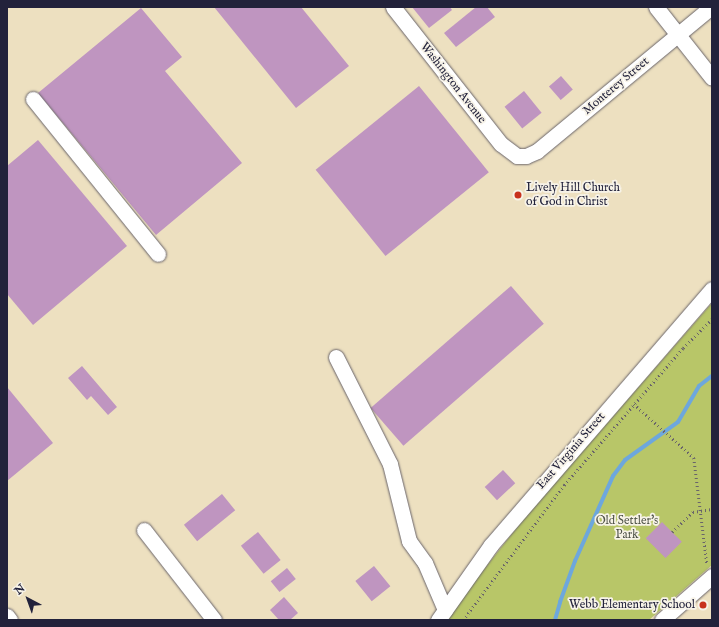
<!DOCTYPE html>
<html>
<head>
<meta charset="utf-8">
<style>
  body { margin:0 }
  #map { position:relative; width:719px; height:627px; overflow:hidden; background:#ede0c0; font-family:"IM FELL English",serif }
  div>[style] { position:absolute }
  .green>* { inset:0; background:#b8c668 }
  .stream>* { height:4px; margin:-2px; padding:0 2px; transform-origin:2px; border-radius:2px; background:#6da7dd }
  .building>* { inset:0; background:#bf95c0; transform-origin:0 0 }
  .path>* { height:2.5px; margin-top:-1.25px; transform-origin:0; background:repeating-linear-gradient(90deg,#69646a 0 1px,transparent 0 4px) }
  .roads { filter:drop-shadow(0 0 1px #69646a) drop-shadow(0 0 1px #69646a) }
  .minor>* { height:15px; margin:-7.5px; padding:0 7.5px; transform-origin:7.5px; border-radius:7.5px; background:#fff }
  .dots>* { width:11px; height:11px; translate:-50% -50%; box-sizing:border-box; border:2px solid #f7f3e8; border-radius:50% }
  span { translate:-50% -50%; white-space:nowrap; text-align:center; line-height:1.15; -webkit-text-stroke:3.5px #f7f3e8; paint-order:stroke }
  .street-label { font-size:12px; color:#22223b }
  .poi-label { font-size:12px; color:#22223b }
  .left { translate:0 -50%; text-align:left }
  .right { translate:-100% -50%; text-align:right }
  .park-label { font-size:12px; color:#4f5348 }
  .frame { position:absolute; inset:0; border:8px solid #22223b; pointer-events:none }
  .north { position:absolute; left:8px; top:579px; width:40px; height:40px; -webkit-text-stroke:3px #f7f3e8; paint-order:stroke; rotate:319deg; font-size:11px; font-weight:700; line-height:16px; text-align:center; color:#22223b }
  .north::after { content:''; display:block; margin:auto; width:14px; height:18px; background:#22223b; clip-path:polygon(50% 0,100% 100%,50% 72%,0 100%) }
</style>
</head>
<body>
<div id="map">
  <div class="green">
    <i style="clip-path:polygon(712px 303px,712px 565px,649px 620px,444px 620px,526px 516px)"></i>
  </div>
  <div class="stream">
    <i style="left:555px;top:620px;width:19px;rotate:-74deg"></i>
    <i style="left:560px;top:602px;width:44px;rotate:-69.9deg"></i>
    <i style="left:575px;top:561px;width:93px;rotate:-65.9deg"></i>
    <i style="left:613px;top:476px;width:20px;rotate:-53deg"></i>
    <i style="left:625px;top:460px;width:65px;rotate:-35.6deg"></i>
    <i style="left:678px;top:422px;width:42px;rotate:-59.7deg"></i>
    <i style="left:699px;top:386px;width:16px;rotate:-38deg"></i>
  </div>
  <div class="building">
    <i style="clip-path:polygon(214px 7px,301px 7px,349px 66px,296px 108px)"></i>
    <i style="clip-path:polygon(412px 7px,450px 7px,452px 10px,429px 28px)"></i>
    <i style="clip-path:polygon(476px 7px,487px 7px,495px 17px,456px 47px,444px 33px)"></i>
    <i style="clip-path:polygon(141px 8px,182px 57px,165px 71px,242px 163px,156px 235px,38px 93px)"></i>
    <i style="left:561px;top:76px;width:18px;height:16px;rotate:49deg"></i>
    <i style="left:419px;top:86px;width:111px;height:133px;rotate:51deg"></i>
    <i style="left:524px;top:91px;width:28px;height:25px;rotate:51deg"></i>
    <i style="clip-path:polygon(38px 140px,127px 246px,33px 325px,7px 294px,7px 166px)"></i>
    <i style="left:511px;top:286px;width:50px;height:186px;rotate:49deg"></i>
    <i style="clip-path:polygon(82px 366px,117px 407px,108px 415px,91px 396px,87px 400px,68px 378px)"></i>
    <i style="clip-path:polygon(7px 387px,53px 443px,7px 481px)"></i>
    <i style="left:503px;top:470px;width:18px;height:25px;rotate:47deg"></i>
    <i style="left:222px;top:494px;width:21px;height:49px;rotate:51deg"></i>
    <i style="left:662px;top:522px;width:28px;height:23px;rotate:45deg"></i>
    <i style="left:258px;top:532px;width:36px;height:22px;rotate:51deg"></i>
    <i style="left:374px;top:566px;width:26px;height:24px;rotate:51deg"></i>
    <i style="left:287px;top:568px;width:14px;height:21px;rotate:51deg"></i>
    <i style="clip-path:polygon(284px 597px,298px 613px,290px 620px,279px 620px,270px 610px)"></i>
  </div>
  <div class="path">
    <i style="left:634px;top:404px;width:81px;rotate:42deg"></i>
    <i style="left:694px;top:458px;width:107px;rotate:83deg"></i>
    <i style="left:672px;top:532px;width:29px;rotate:-44deg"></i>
    <i style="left:693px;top:512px;width:19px;rotate:-9deg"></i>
    <i style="left:463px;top:620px;width:169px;rotate:-53.2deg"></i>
    <i style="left:564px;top:485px;width:181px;rotate:-49deg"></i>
    <i style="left:683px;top:348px;width:41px;rotate:-45deg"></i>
  </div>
  <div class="roads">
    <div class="minor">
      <i style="left:393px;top:7px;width:174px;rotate:51.8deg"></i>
      <i style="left:501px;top:144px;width:20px;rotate:37deg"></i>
      <i style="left:517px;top:156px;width:9px"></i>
      <i style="left:526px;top:156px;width:12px;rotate:-24deg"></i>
      <i style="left:537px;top:151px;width:226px;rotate:-39.6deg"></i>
      <i style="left:656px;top:7px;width:90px;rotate:51.7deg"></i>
      <i style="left:33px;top:99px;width:199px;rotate:51.1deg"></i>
      <i style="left:336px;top:357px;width:120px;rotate:63.2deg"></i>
      <i style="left:390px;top:464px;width:79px;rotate:76.1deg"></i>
      <i style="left:409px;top:541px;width:27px;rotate:54deg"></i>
      <i style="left:425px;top:563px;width:51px;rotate:66.9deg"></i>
      <i style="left:144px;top:530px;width:114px;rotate:52.1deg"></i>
      <i style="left:7px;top:616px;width:5px;rotate:53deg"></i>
      <i style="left:438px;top:620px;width:92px;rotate:-54.8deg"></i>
      <i style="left:491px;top:545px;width:338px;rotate:-49.2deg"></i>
      <i style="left:662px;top:620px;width:67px;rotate:-41.3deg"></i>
    </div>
  </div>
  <div class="dots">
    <i style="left:518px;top:195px;background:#c8321e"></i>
    <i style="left:703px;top:605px;background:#c8321e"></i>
  </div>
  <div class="street-label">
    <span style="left:453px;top:83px;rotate:52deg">Washington Avenue</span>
    <span style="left:616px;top:86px;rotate:-40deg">Monterey Street</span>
    <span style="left:571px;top:451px;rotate:-49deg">East Virginia Street</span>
  </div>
  <div class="poi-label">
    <span class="left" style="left:526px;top:195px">Lively Hill Church<br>of God in Christ</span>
    <span class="right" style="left:695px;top:605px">Webb Elementary School</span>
  </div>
  <div class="park-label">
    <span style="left:627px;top:528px">Old Settler's<br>Park</span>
  </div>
  <div class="frame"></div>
  <div class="north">N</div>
</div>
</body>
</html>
